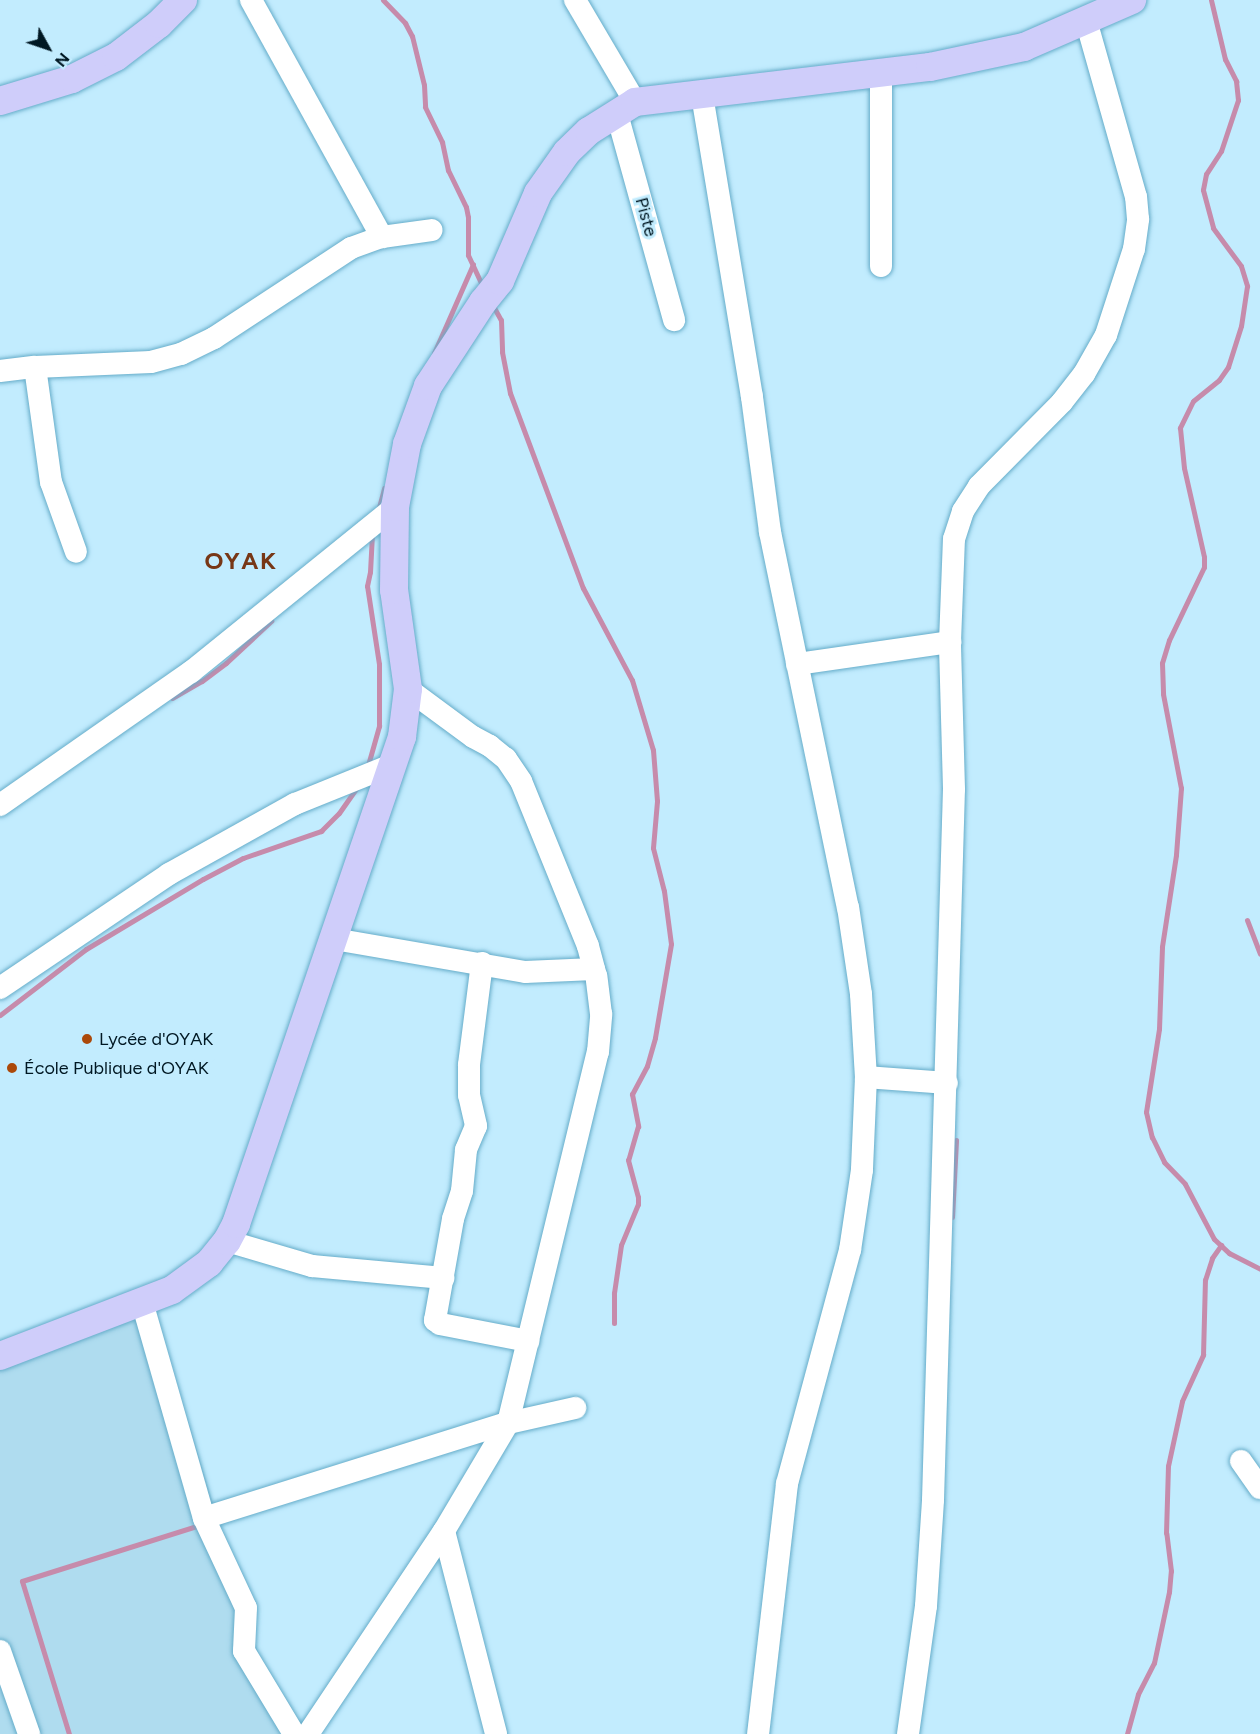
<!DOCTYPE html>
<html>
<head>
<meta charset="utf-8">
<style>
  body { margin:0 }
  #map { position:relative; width:1260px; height:1734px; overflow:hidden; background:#c2ecfe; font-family:Figtree,sans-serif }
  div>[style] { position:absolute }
  .built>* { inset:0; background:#afdcef }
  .stream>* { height:5px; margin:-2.5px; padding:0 2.5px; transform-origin:2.5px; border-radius:2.5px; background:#c68bab }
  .roads { filter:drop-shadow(0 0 2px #65acc9) drop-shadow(0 0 2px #65acc9) }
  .minor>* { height:22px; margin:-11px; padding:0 11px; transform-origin:11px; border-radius:11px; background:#fff }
  .major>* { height:28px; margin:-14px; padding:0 14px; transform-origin:14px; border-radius:14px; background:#cfcdfa }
  .dots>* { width:16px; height:16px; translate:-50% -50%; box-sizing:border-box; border:3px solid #c2ecfe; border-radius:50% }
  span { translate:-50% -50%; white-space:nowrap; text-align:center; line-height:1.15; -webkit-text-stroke:6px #c2ecfe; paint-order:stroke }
  .street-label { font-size:18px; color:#001823 }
  .poi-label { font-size:18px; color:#001823 }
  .left { translate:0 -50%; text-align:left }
  .district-label { font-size:24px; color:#773716; font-weight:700; letter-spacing:1.5px }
  .north { position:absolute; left:18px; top:18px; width:60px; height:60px; -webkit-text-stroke:4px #c2ecfe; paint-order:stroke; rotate:130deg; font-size:16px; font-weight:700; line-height:24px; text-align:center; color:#001823 }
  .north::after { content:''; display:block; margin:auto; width:21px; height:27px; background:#001823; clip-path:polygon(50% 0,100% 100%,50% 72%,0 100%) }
</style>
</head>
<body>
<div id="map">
  <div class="built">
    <i style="clip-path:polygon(153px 1305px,283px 1734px,0 1734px,0 1357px)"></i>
  </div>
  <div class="stream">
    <i style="left:383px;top:0;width:32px;rotate:46deg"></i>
    <i style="left:405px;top:23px;width:15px;rotate:62deg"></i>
    <i style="left:412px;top:36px;width:50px;rotate:76.2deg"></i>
    <i style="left:424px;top:85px;width:22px;rotate:87deg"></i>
    <i style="left:425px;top:107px;width:39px;rotate:64deg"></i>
    <i style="left:442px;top:142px;width:29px;rotate:78deg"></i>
    <i style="left:448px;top:170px;width:41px;rotate:64.1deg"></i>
    <i style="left:466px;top:207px;width:10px;rotate:79deg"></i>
    <i style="left:468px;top:217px;width:38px;rotate:90deg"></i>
    <i style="left:468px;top:255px;width:35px;rotate:65deg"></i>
    <i style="left:1211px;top:0;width:61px;rotate:76.7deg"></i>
    <i style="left:1225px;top:59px;width:25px;rotate:63deg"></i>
    <i style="left:1236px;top:81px;width:19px;rotate:84deg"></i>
    <i style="left:1238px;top:100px;width:54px;rotate:108.4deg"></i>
    <i style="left:1221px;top:151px;width:27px;rotate:123deg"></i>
    <i style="left:1206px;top:174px;width:16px;rotate:101deg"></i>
    <i style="left:1203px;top:190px;width:39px;rotate:75deg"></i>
    <i style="left:1213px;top:228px;width:47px;rotate:53.6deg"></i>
    <i style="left:1241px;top:266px;width:21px;rotate:73deg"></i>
    <i style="left:1247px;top:286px;width:40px;rotate:98.5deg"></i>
    <i style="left:1241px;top:326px;width:43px;rotate:107.6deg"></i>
    <i style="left:1228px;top:367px;width:16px;rotate:125deg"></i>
    <i style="left:1219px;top:380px;width:33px;rotate:141deg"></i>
    <i style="left:1193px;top:401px;width:30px;rotate:116deg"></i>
    <i style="left:1180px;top:428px;width:40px;rotate:84.3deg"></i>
    <i style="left:1184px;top:468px;width:91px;rotate:77.3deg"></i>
    <i style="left:1204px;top:557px;width:10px;rotate:90deg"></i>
    <i style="left:1204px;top:567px;width:81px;rotate:115.6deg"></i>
    <i style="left:1169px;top:640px;width:24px;rotate:107deg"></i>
    <i style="left:1162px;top:663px;width:31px;rotate:88deg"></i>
    <i style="left:1163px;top:694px;width:96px;rotate:79.2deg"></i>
    <i style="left:1181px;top:788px;width:67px;rotate:94.3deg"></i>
    <i style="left:1176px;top:855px;width:93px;rotate:98.7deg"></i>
    <i style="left:1162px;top:947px;width:82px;rotate:92.1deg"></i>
    <i style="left:1159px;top:1029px;width:84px;rotate:98.9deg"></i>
    <i style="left:1146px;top:1112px;width:26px;rotate:77deg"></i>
    <i style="left:1152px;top:1137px;width:28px;rotate:64deg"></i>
    <i style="left:1164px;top:1162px;width:30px;rotate:46deg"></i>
    <i style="left:1185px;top:1184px;width:62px;rotate:62.2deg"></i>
    <i style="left:1214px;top:1239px;width:21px;rotate:43deg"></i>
    <i style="left:1229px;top:1253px;width:35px;rotate:27deg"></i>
    <i style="left:492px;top:304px;width:18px;rotate:61deg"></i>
    <i style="left:501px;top:320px;width:32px;rotate:88deg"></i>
    <i style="left:502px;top:352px;width:42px;rotate:79deg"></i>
    <i style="left:510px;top:393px;width:208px;rotate:69.5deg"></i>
    <i style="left:583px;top:588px;width:104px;rotate:62deg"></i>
    <i style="left:632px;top:680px;width:73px;rotate:73.3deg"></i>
    <i style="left:653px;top:750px;width:51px;rotate:85.5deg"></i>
    <i style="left:657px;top:801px;width:47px;rotate:94.9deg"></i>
    <i style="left:653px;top:848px;width:44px;rotate:75.7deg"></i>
    <i style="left:664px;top:891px;width:53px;rotate:82.5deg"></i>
    <i style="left:671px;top:944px;width:95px;rotate:99.7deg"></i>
    <i style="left:655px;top:1038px;width:29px;rotate:106deg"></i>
    <i style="left:647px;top:1066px;width:32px;rotate:118deg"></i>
    <i style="left:632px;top:1094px;width:33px;rotate:79deg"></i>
    <i style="left:638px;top:1126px;width:35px;rotate:106deg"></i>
    <i style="left:628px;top:1160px;width:38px;rotate:75deg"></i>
    <i style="left:638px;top:1197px;width:7px;rotate:90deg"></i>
    <i style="left:638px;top:1204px;width:44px;rotate:112.5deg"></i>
    <i style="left:621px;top:1245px;width:49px;rotate:98.3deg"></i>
    <i style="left:614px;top:1293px;width:30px;rotate:90deg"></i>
    <i style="left:434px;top:353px;width:97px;rotate:-66.3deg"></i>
    <i style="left:378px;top:511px;width:24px;rotate:-75deg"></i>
    <i style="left:172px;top:698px;width:34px;rotate:-30deg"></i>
    <i style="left:202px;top:681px;width:30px;rotate:-37deg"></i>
    <i style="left:226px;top:663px;width:62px;rotate:-43deg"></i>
    <i style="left:368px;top:765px;width:41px;rotate:-74.2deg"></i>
    <i style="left:379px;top:726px;width:62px;rotate:-90deg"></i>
    <i style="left:379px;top:664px;width:79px;rotate:-98.7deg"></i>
    <i style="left:367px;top:586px;width:14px;rotate:-78deg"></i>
    <i style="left:370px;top:572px;width:37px;rotate:-87deg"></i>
    <i style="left:1247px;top:920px;width:36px;rotate:69deg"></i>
    <i style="left:0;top:1015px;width:108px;rotate:-37.5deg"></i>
    <i style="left:86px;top:949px;width:136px;rotate:-30.9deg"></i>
    <i style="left:203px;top:879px;width:45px;rotate:-27.7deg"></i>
    <i style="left:243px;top:858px;width:83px;rotate:-19.1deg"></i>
    <i style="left:321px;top:831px;width:25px;rotate:-45deg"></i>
    <i style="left:339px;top:813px;width:32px;rotate:-55deg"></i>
    <i style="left:952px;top:1217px;width:77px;rotate:-87deg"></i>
    <i style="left:69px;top:1734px;width:160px;rotate:-107.1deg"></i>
    <i style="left:22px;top:1581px;width:187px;rotate:-17.5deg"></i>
    <i style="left:1127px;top:1734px;width:41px;rotate:-74.6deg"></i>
    <i style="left:1138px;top:1694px;width:35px;rotate:-63deg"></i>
    <i style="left:1154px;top:1663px;width:73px;rotate:-78.1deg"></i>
    <i style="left:1169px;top:1592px;width:21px;rotate:-85deg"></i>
    <i style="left:1171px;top:1571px;width:38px;rotate:-97deg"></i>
    <i style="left:1166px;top:1533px;width:67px;rotate:-88.3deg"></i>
    <i style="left:1168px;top:1466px;width:66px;rotate:-77.8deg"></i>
    <i style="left:1182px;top:1401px;width:51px;rotate:-65.5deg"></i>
    <i style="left:1203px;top:1355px;width:75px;rotate:-88.5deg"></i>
    <i style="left:1205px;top:1280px;width:23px;rotate:-72deg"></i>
    <i style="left:1212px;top:1258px;width:16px;rotate:-55deg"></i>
  </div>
  <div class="roads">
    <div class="minor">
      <i style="left:251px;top:0;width:271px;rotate:61.1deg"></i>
      <i style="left:575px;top:0;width:118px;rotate:59.5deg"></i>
      <i style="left:881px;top:72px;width:194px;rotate:90deg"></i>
      <i style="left:702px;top:95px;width:306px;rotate:80.6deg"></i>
      <i style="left:752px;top:397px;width:136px;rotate:82.4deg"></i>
      <i style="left:770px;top:532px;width:383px;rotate:78.3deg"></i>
      <i style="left:848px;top:907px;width:88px;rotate:81.5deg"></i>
      <i style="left:861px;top:994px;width:83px;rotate:86.6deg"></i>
      <i style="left:866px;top:1077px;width:93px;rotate:92.5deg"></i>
      <i style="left:862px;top:1170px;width:81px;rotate:98.5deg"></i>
      <i style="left:850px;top:1250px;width:242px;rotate:105.1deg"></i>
      <i style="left:787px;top:1484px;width:252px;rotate:96.6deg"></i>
      <i style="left:617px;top:114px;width:214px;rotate:74.5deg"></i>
      <i style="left:35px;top:367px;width:116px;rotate:82.1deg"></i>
      <i style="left:51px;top:482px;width:74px;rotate:70.3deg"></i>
      <i style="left:0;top:371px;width:35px;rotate:-7deg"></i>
      <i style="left:35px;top:367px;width:116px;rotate:-2.5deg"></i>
      <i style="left:151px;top:362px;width:31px;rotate:-15deg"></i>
      <i style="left:181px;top:354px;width:37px;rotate:-26deg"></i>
      <i style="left:214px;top:338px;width:164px;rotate:-33.3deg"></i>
      <i style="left:351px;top:248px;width:33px;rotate:-20deg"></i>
      <i style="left:382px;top:237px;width:50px;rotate:-8deg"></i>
      <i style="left:797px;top:664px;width:155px;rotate:-8.2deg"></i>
      <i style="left:0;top:805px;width:233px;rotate:-34.9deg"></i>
      <i style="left:191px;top:672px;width:262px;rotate:-39deg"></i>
      <i style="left:334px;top:939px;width:194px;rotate:9.8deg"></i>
      <i style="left:525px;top:972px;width:69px;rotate:-2.5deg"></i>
      <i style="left:482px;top:963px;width:103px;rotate:97.3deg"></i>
      <i style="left:469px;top:1065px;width:30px;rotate:90deg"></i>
      <i style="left:469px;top:1095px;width:32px;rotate:77deg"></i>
      <i style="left:476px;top:1126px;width:26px;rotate:113deg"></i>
      <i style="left:466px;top:1150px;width:41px;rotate:95.6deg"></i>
      <i style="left:462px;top:1191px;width:29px;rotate:108deg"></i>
      <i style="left:453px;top:1219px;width:103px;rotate:100.1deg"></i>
      <i style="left:435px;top:1320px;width:6px;rotate:39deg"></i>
      <i style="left:440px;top:1324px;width:90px;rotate:10.9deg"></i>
      <i style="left:0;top:988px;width:204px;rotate:-34deg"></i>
      <i style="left:169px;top:874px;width:144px;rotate:-29.1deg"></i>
      <i style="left:295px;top:804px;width:107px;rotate:-22deg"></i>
      <i style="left:866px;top:1077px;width:81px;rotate:4.2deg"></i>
      <i style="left:227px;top:1241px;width:89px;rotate:16.4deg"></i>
      <i style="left:312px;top:1266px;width:132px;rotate:5.2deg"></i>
      <i style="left:142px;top:1302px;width:225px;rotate:74deg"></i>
      <i style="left:204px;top:1518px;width:99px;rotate:65deg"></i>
      <i style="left:246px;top:1608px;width:43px;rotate:92.7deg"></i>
      <i style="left:244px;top:1651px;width:97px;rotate:58.9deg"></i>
      <i style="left:1241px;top:1461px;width:33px;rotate:55deg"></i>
      <i style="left:204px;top:1518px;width:318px;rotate:-17.4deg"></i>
      <i style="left:508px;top:1423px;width:69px;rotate:-12.6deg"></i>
      <i style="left:444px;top:1531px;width:210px;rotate:75.6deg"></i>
      <i style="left:0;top:1651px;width:88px;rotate:70.7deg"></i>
      <i style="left:308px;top:1734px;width:244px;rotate:-56.2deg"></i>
      <i style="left:444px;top:1531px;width:126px;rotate:-59.3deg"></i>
      <i style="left:508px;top:1423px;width:382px;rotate:-76.4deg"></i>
      <i style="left:598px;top:1052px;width:38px;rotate:-85deg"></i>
      <i style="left:601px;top:1014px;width:38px;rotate:-97deg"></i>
      <i style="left:596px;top:976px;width:31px;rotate:-105deg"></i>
      <i style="left:588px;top:946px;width:178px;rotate:-112.1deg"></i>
      <i style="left:521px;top:781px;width:27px;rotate:-124deg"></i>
      <i style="left:506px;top:759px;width:21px;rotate:-141deg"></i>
      <i style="left:490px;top:746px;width:19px;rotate:-152deg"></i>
      <i style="left:473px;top:737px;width:81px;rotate:-143.6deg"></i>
      <i style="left:908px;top:1734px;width:129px;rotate:-82deg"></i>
      <i style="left:926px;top:1606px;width:106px;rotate:-86.2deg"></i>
      <i style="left:933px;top:1500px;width:711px;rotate:-88.31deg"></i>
      <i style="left:954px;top:789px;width:147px;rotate:-91.6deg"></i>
      <i style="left:950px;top:642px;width:103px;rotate:-87.8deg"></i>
      <i style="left:954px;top:539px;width:29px;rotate:-72deg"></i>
      <i style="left:963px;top:511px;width:30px;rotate:-57deg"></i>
      <i style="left:979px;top:486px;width:118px;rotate:-45.3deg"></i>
      <i style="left:1062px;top:402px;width:36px;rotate:-52deg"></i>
      <i style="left:1084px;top:374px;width:45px;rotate:-60.6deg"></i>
      <i style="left:1106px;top:335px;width:90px;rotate:-72deg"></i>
      <i style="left:1134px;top:249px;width:30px;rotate:-82deg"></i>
      <i style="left:1138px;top:219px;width:22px;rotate:-95deg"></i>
      <i style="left:1136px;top:197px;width:184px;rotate:-105.8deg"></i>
    </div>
    <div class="major">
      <i style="left:0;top:101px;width:75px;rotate:-17deg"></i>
      <i style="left:72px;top:79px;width:49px;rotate:-26.6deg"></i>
      <i style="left:116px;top:57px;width:54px;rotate:-37.5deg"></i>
      <i style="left:159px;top:24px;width:34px;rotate:-45deg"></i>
      <i style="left:0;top:1356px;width:184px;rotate:-21deg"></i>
      <i style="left:172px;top:1290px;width:46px;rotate:-36.1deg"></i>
      <i style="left:209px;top:1263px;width:28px;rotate:-51deg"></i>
      <i style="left:227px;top:1241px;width:19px;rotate:-62deg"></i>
      <i style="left:236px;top:1224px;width:515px;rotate:-71.18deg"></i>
      <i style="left:402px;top:737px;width:48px;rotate:-82.9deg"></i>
      <i style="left:408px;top:689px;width:100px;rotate:-98deg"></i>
      <i style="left:394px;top:590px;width:83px;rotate:-89.3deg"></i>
      <i style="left:395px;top:507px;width:64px;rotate:-79.2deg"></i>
      <i style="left:407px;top:444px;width:62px;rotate:-70.1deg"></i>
      <i style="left:428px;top:386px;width:100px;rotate:-56.8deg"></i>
      <i style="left:483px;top:302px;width:27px;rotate:-51deg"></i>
      <i style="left:500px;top:281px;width:96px;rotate:-66.6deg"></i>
      <i style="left:538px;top:193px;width:50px;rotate:-54.7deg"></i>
      <i style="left:567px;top:152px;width:30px;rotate:-44deg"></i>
      <i style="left:589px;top:131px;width:54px;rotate:-32.2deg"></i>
      <i style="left:635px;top:102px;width:297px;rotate:-6.8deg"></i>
      <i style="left:930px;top:67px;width:96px;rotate:-12deg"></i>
      <i style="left:1024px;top:47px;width:118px;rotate:-23.5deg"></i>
    </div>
  </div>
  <div class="dots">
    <i style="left:87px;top:1039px;background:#ab490a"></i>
    <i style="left:12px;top:1068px;background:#ab490a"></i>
  </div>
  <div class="street-label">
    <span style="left:646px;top:217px;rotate:75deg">Piste</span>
  </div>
  <div class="poi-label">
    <span class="left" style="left:99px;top:1039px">Lycée d'OYAK</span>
    <span class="left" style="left:24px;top:1068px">École Publique d'OYAK</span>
  </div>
  <div class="district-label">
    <span style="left:241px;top:561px">OYAK</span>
  </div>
  <div class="north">N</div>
</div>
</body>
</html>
